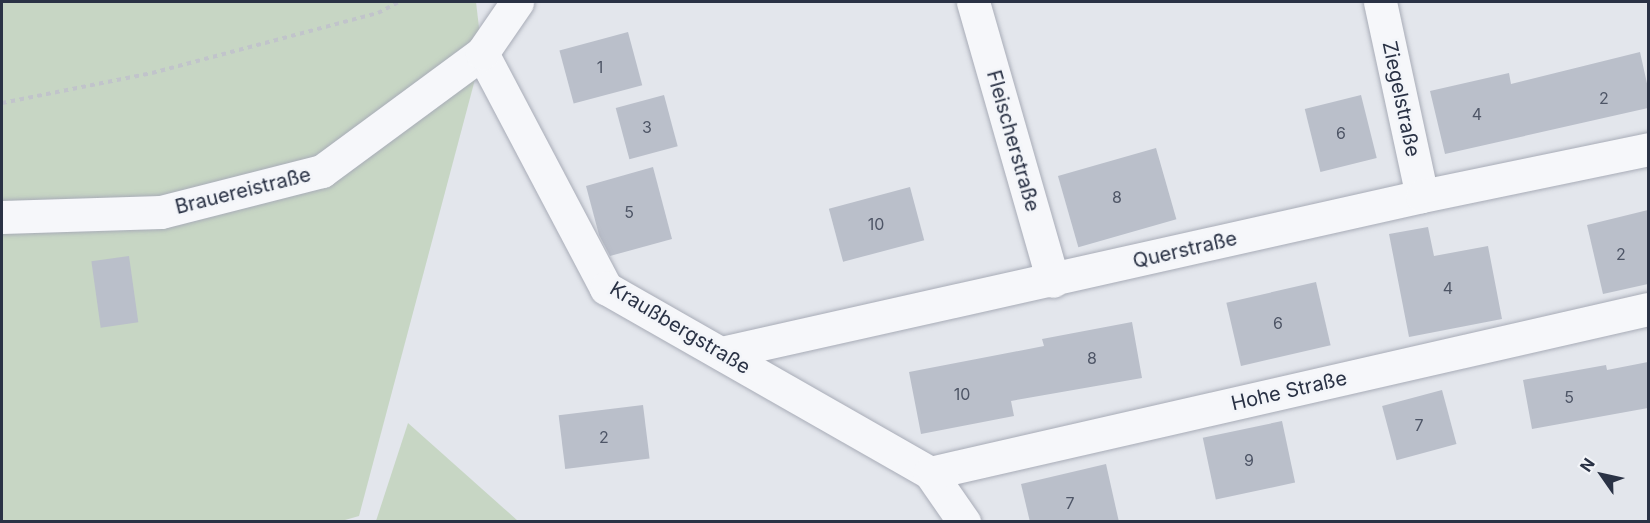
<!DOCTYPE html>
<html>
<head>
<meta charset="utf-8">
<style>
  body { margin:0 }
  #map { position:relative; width:1650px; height:523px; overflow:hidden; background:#e3e6ec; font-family:Inter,sans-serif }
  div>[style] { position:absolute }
  .green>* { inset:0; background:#c7d6c4 }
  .building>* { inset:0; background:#babfca; transform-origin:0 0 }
  .path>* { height:4px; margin-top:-2px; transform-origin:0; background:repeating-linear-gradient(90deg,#c1c4cb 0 4.5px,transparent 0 9px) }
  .roads { filter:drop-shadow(0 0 2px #a8acb7) drop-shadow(0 0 2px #a8acb7) }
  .minor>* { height:33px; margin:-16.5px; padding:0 16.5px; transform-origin:16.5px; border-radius:16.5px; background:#f6f7fa }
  span { translate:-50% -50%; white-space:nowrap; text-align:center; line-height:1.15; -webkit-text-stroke:5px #f3f5f9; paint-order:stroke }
  .number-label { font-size:16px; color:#4e5566 }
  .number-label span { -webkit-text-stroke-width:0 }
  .street-label { font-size:20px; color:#2a3245 }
  .frame { position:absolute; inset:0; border:3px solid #2a3245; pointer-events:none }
  .north { position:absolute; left:1572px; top:445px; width:60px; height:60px; -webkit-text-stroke:4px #f3f5f9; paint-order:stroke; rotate:304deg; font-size:16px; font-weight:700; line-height:24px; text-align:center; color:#2a3245 }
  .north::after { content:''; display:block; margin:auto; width:21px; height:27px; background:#2a3245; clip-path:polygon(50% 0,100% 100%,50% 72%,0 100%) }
</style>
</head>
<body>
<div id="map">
  <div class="green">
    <i style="clip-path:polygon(2px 2px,476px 2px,482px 53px,359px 516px,338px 522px,2px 521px)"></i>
    <i style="clip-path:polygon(408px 423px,518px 521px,376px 521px)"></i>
  </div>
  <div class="building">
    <i style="left:628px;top:32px;width:55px;height:71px;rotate:75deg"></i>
    <i style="clip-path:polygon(1640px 52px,1648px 88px,1648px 108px,1445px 154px,1430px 91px,1509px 73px,1511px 84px)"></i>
    <i style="left:664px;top:95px;width:53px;height:50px;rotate:75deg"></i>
    <i style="left:1361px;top:95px;width:65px;height:58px;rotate:76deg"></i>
    <i style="left:1156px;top:148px;width:74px;height:102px;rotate:74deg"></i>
    <i style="clip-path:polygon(653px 167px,672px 239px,610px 256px,599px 235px,586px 186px)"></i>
    <i style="left:910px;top:187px;width:55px;height:84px;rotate:75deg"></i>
    <i style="clip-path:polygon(1648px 210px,1648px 284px,1603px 294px,1587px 225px)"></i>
    <i style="clip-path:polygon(1428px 227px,1434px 256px,1488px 246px,1502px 319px,1409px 337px,1389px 234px)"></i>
    <i style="left:129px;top:256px;width:67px;height:38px;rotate:82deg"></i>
    <i style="left:1316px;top:282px;width:65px;height:92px;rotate:77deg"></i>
    <i style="clip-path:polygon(1132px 322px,1142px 378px,1011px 401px,1014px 416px,921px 434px,909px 372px,1044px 346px,1042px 339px)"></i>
    <i style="clip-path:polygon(1648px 362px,1648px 408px,1532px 429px,1523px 380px,1606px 365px,1607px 370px)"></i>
    <i style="left:1442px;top:390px;width:56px;height:62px;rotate:75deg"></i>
    <i style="left:643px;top:405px;width:54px;height:85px;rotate:83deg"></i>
    <i style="left:1282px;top:421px;width:63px;height:81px;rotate:78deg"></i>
    <i style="clip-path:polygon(1106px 464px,1119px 522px,1030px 522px,1021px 484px)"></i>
  </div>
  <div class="path">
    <i style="left:2px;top:103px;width:153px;rotate:-11.3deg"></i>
    <i style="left:152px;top:73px;width:234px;rotate:-14.9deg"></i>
    <i style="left:378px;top:13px;width:24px;rotate:-28deg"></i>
  </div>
  <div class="roads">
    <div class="minor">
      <i style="left:973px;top:2px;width:290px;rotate:74deg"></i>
      <i style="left:1380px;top:2px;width:198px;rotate:77.8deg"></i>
      <i style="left:482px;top:53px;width:266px;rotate:62.2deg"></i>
      <i style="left:606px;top:288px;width:373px;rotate:29.7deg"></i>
      <i style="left:930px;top:473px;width:60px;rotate:55.2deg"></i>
      <i style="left:2px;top:217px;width:159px;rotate:-1.8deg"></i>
      <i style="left:161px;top:212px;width:166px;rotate:-14.3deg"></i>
      <i style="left:322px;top:171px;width:199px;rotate:-36.4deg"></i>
      <i style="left:482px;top:53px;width:62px;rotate:-55.5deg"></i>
      <i style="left:721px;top:353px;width:718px;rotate:-12.62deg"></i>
      <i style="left:1422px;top:196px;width:231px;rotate:-11.7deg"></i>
      <i style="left:930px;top:473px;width:736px;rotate:-12.87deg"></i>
    </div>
  </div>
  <div class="number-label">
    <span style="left:600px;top:67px">1</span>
    <span style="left:1604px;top:98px">2</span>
    <span style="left:1477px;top:114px">4</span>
    <span style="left:647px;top:127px">3</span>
    <span style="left:1341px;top:133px">6</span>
    <span style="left:1117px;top:197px">8</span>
    <span style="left:629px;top:212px">5</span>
    <span style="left:876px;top:224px">10</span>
    <span style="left:1621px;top:254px">2</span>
    <span style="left:1448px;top:288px">4</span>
    <span style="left:1278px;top:323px">6</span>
    <span style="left:1092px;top:358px">8</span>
    <span style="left:962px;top:394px">10</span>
    <span style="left:1569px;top:397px">5</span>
    <span style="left:1419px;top:425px">7</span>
    <span style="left:604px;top:437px">2</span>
    <span style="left:1249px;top:460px">9</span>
    <span style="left:1070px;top:503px">7</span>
  </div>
  <div class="street-label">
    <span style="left:1401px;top:99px;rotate:78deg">Ziegelstraße</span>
    <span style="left:1013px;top:141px;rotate:74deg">Fleischerstraße</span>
    <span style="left:243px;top:191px;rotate:-14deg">Brauereistraße</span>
    <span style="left:1185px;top:250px;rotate:-13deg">Querstraße</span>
    <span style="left:680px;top:328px;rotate:31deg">Kraußbergstraße</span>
    <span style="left:1289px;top:391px;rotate:-13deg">Hohe Straße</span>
  </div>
  <div class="frame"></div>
  <div class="north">N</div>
</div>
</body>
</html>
